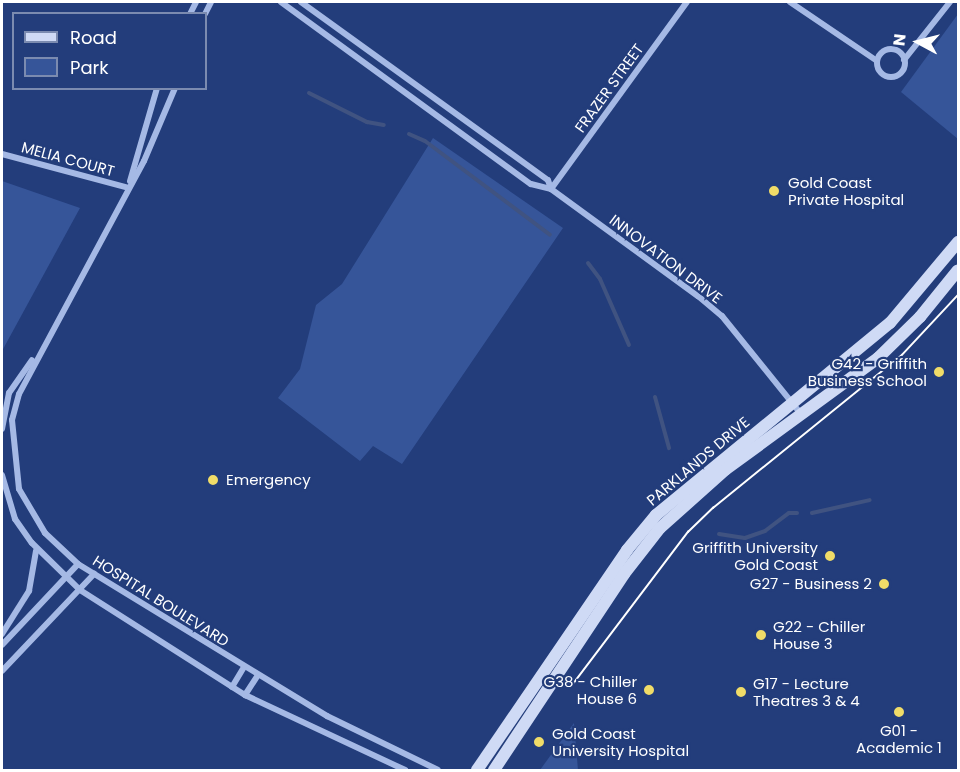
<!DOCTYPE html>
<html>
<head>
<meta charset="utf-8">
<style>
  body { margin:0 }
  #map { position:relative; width:960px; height:772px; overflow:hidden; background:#233d7b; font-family:Poppins,sans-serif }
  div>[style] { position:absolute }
  .green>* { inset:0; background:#365599 }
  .stream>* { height:4px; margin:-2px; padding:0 2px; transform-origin:2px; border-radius:2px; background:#405381 }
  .street>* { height:6px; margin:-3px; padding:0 3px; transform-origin:3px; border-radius:3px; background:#a5b9e5 }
  .street>.ring { margin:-3px; padding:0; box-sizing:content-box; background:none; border:6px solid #a5b9e5; border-radius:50% }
  .secondary>* { height:12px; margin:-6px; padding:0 6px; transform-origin:6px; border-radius:6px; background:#cfdaf5 }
  .tram>* { height:1.5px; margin:-0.75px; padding:0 0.75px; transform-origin:0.75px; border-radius:0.75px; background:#fff }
  .dots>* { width:16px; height:16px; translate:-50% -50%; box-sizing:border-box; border:3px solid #233d7b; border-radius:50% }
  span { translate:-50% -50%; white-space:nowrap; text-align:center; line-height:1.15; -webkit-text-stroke:4.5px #233d7b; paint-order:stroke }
  .street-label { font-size:15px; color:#fff }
  .poi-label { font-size:15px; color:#fff }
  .left { translate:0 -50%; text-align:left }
  .right { translate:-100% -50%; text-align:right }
  .frame { position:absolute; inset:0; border:3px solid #fff; pointer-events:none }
  .legend { position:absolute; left:12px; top:12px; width:195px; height:78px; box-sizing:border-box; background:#233d7b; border:2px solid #7b8bb0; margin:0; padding:8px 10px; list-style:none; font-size:18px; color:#fff }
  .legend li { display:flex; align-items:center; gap:12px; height:30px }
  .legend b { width:30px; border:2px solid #7b8bb0 }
  .north { position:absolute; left:888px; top:12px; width:60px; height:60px; -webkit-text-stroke:4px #233d7b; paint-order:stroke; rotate:277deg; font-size:16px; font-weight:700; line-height:24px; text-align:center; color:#fff }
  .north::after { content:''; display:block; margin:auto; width:21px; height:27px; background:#fff; clip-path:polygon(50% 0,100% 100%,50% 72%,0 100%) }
</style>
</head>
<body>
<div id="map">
  <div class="green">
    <i style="clip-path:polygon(958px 14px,958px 139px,901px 92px)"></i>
    <i style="clip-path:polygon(433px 138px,563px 228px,402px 464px,373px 446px,360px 461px,278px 398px,300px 369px,316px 305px,342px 284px)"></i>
    <i style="clip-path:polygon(2px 181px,80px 208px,2px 351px)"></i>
    <i style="clip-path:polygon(574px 723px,578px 770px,540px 770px)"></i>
  </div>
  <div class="stream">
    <i style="left:309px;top:93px;width:65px;rotate:26.6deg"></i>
    <i style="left:367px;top:122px;width:17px;rotate:10deg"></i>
    <i style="left:409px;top:134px;width:17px;rotate:24deg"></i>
    <i style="left:425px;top:141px;width:156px;rotate:36.9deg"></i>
    <i style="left:588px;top:263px;width:20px;rotate:53deg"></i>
    <i style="left:600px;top:279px;width:72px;rotate:66.3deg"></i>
    <i style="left:655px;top:397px;width:53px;rotate:74.6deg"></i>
    <i style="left:812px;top:513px;width:59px;rotate:-12.6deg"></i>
    <i style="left:719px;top:534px;width:26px;rotate:9deg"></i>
    <i style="left:745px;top:538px;width:21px;rotate:-19deg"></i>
    <i style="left:765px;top:531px;width:30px;rotate:-37deg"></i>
    <i style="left:789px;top:513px;width:8px"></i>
  </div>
  <div class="street">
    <i style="left:281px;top:2px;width:309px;rotate:36.1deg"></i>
    <i style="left:531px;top:184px;width:21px;rotate:14deg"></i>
    <i style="left:551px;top:189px;width:182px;rotate:36.1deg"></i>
    <i style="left:698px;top:296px;width:31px;rotate:40deg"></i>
    <i style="left:722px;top:316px;width:127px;rotate:51.1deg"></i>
    <i style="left:301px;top:2px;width:304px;rotate:35.8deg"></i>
    <i style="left:548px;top:180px;width:9px;rotate:72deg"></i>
    <i style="left:790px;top:2px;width:105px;rotate:34.1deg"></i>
    <i style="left:190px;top:14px;width:13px;rotate:-63deg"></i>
    <i style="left:205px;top:14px;width:13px;rotate:-63deg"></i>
    <i class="ring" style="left:877px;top:49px;width:22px;height:22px"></i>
    <i style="left:904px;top:60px;width:74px;rotate:-51.6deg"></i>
    <i style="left:175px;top:88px;width:79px;rotate:113deg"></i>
    <i style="left:144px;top:161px;width:264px;rotate:118.2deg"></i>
    <i style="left:19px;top:394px;width:27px;rotate:105deg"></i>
    <i style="left:12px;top:420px;width:69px;rotate:84.2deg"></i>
    <i style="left:19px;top:489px;width:51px;rotate:59.4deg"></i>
    <i style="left:45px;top:533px;width:45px;rotate:43.2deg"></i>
    <i style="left:78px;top:564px;width:292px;rotate:31.4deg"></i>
    <i style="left:327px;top:716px;width:123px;rotate:25.9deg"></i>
    <i style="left:2px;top:154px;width:131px;rotate:15deg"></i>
    <i style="left:130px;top:181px;width:97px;rotate:-73.8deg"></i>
    <i style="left:551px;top:189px;width:231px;rotate:-54deg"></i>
    <i style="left:2px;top:429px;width:37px;rotate:-79deg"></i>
    <i style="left:9px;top:393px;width:40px;rotate:-55.1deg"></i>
    <i style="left:2px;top:475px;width:46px;rotate:73.5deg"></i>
    <i style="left:15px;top:519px;width:29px;rotate:55deg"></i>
    <i style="left:32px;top:543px;width:67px;rotate:44.4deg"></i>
    <i style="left:80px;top:590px;width:196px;rotate:32.5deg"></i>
    <i style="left:245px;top:695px;width:177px;rotate:25.1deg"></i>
    <i style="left:2px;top:634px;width:51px;rotate:-57.9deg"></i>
    <i style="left:29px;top:591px;width:41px;rotate:-80.1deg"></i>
    <i style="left:2px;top:645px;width:111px;rotate:-46.8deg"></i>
    <i style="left:2px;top:671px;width:134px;rotate:-46.5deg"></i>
    <i style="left:232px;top:687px;width:23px;rotate:-59deg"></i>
    <i style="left:245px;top:695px;width:24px;rotate:-57deg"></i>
  </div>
  <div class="secondary">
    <i style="left:477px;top:770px;width:266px;rotate:-55.7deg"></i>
    <i style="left:627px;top:550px;width:45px;rotate:-50.4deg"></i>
    <i style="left:656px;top:515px;width:303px;rotate:-39.4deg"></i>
    <i style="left:890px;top:323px;width:106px;rotate:-50deg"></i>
    <i style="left:494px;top:770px;width:235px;rotate:-56.4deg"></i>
    <i style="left:624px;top:574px;width:58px;rotate:-52deg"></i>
    <i style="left:660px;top:528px;width:87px;rotate:-41.7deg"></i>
    <i style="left:725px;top:470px;width:190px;rotate:-36.2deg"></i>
    <i style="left:878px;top:358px;width:59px;rotate:-44.3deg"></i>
    <i style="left:920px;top:317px;width:60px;rotate:-51deg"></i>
  </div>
  <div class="tram">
    <i style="left:573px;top:684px;width:191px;rotate:-52.9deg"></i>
    <i style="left:688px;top:532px;width:35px;rotate:-44deg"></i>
    <i style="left:713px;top:508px;width:243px;rotate:-39deg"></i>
    <i style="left:902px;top:355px;width:82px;rotate:-47deg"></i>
  </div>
  <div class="dots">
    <i style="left:774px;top:191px;background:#f0dc68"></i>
    <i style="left:939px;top:372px;background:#f0dc68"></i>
    <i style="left:213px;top:480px;background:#f0dc68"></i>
    <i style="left:830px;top:556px;background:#f0dc68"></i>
    <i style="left:884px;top:584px;background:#f0dc68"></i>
    <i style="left:761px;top:635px;background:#f0dc68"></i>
    <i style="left:649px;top:690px;background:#f0dc68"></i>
    <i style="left:741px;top:692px;background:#f0dc68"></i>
    <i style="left:899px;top:712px;background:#f0dc68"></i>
    <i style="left:539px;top:742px;background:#f0dc68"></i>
  </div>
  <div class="street-label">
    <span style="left:609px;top:88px;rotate:-54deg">FRAZER STREET</span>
    <span style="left:68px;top:159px;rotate:15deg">MELIA COURT</span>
    <span style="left:666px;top:259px;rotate:37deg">INNOVATION DRIVE</span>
    <span style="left:698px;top:461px;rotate:-40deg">PARKLANDS DRIVE</span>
    <span style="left:161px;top:601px;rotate:32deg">HOSPITAL BOULEVARD</span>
  </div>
  <div class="poi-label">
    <span class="left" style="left:788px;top:191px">Gold Coast<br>Private Hospital</span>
    <span class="right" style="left:927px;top:372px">G42 - Griffith<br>Business School</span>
    <span class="left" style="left:226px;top:480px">Emergency</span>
    <span class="right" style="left:818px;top:556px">Griffith University<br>Gold Coast</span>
    <span class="right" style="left:872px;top:584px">G27 - Business 2</span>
    <span class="left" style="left:773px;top:635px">G22 - Chiller<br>House 3</span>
    <span class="right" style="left:637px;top:690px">G38 - Chiller<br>House 6</span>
    <span class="left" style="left:753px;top:692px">G17 - Lecture<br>Theatres 3 &amp; 4</span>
    <span style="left:899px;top:739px">G01 -<br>Academic 1</span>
    <span class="left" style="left:552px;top:742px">Gold Coast<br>University Hospital</span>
  </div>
  <div class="frame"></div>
  <ul class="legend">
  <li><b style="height:8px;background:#cfdaf5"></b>Road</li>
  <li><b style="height:16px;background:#365599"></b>Park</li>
  </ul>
  <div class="north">N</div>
</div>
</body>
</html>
